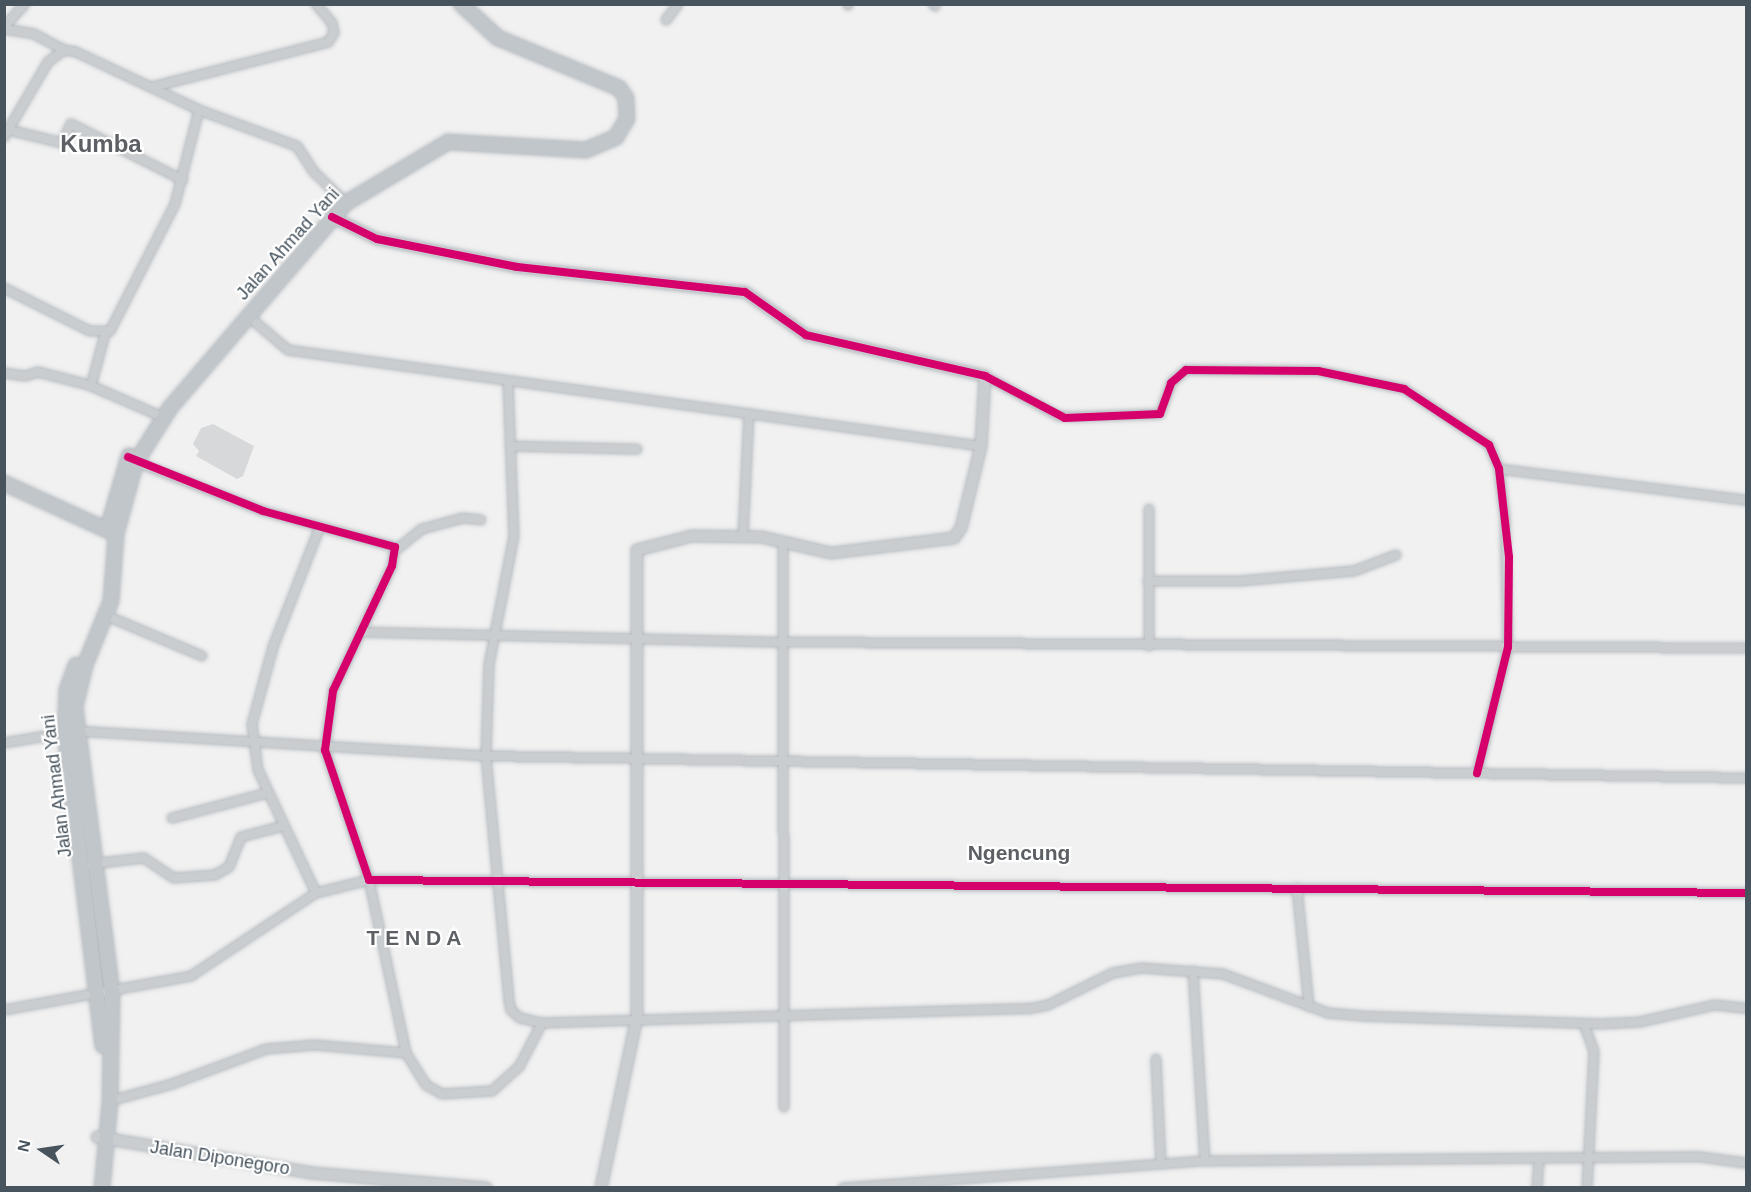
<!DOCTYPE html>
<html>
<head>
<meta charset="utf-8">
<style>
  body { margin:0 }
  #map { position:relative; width:1751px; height:1192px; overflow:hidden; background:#f1f1f1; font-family:Arial,sans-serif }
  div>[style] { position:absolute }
  .building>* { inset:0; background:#d7d8d9 }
  .roads { filter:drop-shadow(0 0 2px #b6bbc0) drop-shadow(0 0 2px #b6bbc0) }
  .minor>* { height:8px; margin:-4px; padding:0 4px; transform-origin:4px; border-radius:4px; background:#cacdcf }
  .tertiary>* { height:10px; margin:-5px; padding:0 5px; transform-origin:5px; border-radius:5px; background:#cacdcf }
  .trunk>* { height:14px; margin:-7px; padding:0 7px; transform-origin:7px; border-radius:7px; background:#c0c6ca }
  .cycleway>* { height:8px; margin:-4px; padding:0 4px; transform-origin:4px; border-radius:4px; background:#d6006c }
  span { translate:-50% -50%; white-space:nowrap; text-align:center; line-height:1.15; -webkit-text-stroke:4.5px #fff; paint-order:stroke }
  .street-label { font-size:18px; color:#47545e }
  .quarter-label { font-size:21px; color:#5c6065; font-weight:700 }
  .district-label { font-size:24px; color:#5c6065; font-weight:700 }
  .frame { position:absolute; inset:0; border:6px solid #47545e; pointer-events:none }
  .north { position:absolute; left:12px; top:1120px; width:60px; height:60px; -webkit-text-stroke:4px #fff; paint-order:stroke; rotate:283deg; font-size:16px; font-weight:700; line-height:24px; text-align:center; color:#47545e }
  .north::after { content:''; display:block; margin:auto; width:21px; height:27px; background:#47545e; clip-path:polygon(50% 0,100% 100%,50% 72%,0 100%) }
</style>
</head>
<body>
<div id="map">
  <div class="building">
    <i style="clip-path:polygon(213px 424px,254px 446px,243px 476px,237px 479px,196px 456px,199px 451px,193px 444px,201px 428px)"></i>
  </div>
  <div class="roads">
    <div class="minor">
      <i style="left:848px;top:4px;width:1px;rotate:90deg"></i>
      <i style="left:933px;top:4px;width:3px;rotate:45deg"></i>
      <i style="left:666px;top:20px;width:20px;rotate:-53deg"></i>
      <i style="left:4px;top:27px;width:31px;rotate:-48deg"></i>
      <i style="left:4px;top:29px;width:30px;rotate:9deg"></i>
      <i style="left:34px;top:34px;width:34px;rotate:28deg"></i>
      <i style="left:152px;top:87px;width:182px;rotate:-14.3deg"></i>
      <i style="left:328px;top:42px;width:11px;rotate:-56deg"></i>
      <i style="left:334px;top:33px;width:10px;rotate:-101deg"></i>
      <i style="left:332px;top:23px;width:25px;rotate:-130deg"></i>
      <i style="left:9px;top:130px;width:55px;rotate:13.8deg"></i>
      <i style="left:62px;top:143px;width:21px;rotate:-65deg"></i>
      <i style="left:71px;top:124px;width:125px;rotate:26.6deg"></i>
      <i style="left:4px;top:137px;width:87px;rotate:-59.6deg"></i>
      <i style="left:48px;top:62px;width:20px;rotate:-37deg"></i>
      <i style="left:64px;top:50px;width:12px;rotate:9deg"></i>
      <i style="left:76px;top:52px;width:136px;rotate:25.2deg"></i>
      <i style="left:199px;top:110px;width:104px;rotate:20.2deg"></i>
      <i style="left:297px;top:146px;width:31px;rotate:57deg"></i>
      <i style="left:314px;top:172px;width:45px;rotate:44.1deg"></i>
      <i style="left:4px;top:288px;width:96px;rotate:26.6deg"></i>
      <i style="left:90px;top:331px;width:20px"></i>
      <i style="left:110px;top:331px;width:143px;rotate:-62.9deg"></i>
      <i style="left:175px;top:204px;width:97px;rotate:-75.7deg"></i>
      <i style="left:248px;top:316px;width:52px;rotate:40.4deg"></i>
      <i style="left:288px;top:350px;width:700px;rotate:7.89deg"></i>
      <i style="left:4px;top:373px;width:21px;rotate:8deg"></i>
      <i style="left:25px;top:376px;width:14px;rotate:-17deg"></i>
      <i style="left:38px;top:372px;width:53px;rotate:14.3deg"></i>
      <i style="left:89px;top:385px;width:75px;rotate:23.5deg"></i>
      <i style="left:985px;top:376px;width:84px;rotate:28.4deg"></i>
      <i style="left:1059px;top:416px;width:13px;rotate:4deg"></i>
      <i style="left:1072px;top:417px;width:88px;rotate:-2deg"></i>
      <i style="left:1160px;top:414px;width:33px;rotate:-70deg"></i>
      <i style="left:1171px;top:383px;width:20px;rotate:-41deg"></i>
      <i style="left:1186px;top:370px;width:132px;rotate:0.4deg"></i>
      <i style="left:1318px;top:371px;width:88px;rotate:11.8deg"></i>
      <i style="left:1404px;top:389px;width:102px;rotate:33.4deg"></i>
      <i style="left:1489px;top:445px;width:26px;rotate:67deg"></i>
      <i style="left:1499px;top:469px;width:49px;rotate:83deg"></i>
      <i style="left:1505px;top:518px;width:129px;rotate:88.7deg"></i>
      <i style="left:1508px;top:647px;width:130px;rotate:103.8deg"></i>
      <i style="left:508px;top:382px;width:154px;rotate:87.8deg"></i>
      <i style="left:514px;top:536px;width:131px;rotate:101deg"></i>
      <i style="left:489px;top:665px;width:91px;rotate:91.9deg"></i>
      <i style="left:486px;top:756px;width:246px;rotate:84.6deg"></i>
      <i style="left:509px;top:1001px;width:9px;rotate:77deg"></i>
      <i style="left:511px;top:1010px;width:12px;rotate:42deg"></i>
      <i style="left:520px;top:1018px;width:23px;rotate:13deg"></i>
      <i style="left:542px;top:1023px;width:486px;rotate:-1.7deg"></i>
      <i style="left:1028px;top:1009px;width:20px;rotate:-11deg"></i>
      <i style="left:1048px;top:1005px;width:72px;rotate:-26.2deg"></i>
      <i style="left:1113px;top:973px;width:29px;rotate:-10deg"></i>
      <i style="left:1142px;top:968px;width:81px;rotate:4.2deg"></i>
      <i style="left:1223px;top:974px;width:112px;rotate:20.4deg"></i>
      <i style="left:1328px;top:1013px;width:32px;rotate:5deg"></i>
      <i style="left:1360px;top:1016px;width:241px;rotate:1.9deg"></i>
      <i style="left:1601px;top:1024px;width:39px;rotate:-3deg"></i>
      <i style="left:1640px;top:1022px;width:77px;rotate:-12.8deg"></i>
      <i style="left:1715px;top:1005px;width:31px;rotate:6deg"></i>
      <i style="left:91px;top:386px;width:54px;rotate:-74.9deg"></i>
      <i style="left:510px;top:446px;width:127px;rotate:1.4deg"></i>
      <i style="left:134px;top:461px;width:138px;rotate:21.2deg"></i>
      <i style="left:263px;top:511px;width:137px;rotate:15.3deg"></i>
      <i style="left:395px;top:547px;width:19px;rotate:99deg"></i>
      <i style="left:392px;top:566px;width:138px;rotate:115.3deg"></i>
      <i style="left:333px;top:691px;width:60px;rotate:97.7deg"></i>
      <i style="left:325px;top:750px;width:137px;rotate:71.3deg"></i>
      <i style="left:369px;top:880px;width:1377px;rotate:0.54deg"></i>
      <i style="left:1499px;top:469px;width:249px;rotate:7.2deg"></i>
      <i style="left:743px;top:536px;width:122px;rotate:-87.2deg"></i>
      <i style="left:783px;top:541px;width:566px;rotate:89.9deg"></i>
      <i style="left:396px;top:550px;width:33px;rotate:-39deg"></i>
      <i style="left:422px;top:529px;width:42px;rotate:-15deg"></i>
      <i style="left:463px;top:518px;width:18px;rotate:6deg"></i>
      <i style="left:1148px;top:581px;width:92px"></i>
      <i style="left:1240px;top:581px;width:114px;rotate:-5deg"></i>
      <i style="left:1354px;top:571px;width:45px;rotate:-20.9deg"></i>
      <i style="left:107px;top:616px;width:103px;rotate:22.8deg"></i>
      <i style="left:360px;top:632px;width:424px;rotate:1.4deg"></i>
      <i style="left:784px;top:642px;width:962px;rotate:0.36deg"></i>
      <i style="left:1149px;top:646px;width:137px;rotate:-90deg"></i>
      <i style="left:4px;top:743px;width:73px;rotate:-9.5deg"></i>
      <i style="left:76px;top:731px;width:411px;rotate:3.5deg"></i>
      <i style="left:486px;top:756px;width:1260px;rotate:1deg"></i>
      <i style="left:172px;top:818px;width:98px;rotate:-14.7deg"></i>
      <i style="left:91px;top:864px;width:53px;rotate:-6.5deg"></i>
      <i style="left:144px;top:858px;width:36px;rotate:34deg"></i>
      <i style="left:174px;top:878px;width:41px;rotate:-4.2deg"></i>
      <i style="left:215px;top:875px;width:16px;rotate:-30deg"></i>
      <i style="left:229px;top:867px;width:32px;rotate:-68deg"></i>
      <i style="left:241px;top:837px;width:43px;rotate:-14.7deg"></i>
      <i style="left:1297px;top:888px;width:119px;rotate:84.2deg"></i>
      <i style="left:316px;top:893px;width:136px;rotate:-115.2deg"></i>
      <i style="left:258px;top:770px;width:46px;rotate:-97.4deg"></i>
      <i style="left:252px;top:724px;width:80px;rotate:-74.7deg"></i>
      <i style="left:273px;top:647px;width:127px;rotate:-68.7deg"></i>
      <i style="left:1193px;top:971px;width:190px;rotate:86.4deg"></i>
      <i style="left:4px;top:1010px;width:190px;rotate:-10.3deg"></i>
      <i style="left:191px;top:976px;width:150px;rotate:-33.6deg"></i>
      <i style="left:316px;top:893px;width:55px;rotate:-13.8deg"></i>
      <i style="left:369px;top:880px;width:177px;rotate:77.9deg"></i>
      <i style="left:406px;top:1053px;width:38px;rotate:58deg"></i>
      <i style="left:426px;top:1085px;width:18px;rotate:29deg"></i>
      <i style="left:442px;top:1094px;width:50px;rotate:-3.4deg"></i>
      <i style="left:492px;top:1091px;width:36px;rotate:-42deg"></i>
      <i style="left:519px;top:1067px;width:50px;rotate:-62.4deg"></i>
      <i style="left:1584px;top:1024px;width:29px;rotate:70deg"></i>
      <i style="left:1594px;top:1051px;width:137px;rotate:92.9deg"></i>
      <i style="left:1156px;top:1059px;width:105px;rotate:87.3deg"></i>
      <i style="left:110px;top:1101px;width:64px;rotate:-15.3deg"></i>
      <i style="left:172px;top:1084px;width:100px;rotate:-20.4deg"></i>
      <i style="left:266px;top:1049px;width:49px;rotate:-4.7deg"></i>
      <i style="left:315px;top:1045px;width:91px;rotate:5deg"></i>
      <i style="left:843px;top:1188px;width:361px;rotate:-4.3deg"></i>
      <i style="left:1203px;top:1161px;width:497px;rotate:-0.5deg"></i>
      <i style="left:1700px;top:1157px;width:46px;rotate:7.4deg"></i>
      <i style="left:1537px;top:1188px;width:29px;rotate:-86deg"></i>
    </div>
    <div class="tertiary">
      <i style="left:332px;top:217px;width:50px;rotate:26.1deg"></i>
      <i style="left:377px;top:239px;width:143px;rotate:11.3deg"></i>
      <i style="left:517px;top:267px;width:229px;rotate:6.3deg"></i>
      <i style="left:745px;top:292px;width:75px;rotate:35.2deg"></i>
      <i style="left:806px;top:335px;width:184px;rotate:12.9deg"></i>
      <i style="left:985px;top:376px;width:70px;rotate:93.3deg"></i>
      <i style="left:981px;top:446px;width:84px;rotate:103.7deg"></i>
      <i style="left:961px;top:528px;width:12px;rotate:125deg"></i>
      <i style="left:954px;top:538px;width:124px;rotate:173deg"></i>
      <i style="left:831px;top:553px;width:72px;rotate:-167.1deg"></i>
      <i style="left:761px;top:537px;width:69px;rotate:-179.2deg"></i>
      <i style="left:692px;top:536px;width:57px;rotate:165.7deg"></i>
      <i style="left:637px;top:550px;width:467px;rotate:90deg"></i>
      <i style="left:637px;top:1017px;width:175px;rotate:101.9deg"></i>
      <i style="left:97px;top:1137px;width:218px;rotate:9.5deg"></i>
      <i style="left:312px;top:1173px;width:175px;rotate:4.9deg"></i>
    </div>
    <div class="trunk">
      <i style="left:4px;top:483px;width:123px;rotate:24.5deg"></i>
      <i style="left:110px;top:521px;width:68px;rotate:-73.7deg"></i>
      <i style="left:76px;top:665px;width:27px;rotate:110deg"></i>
      <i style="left:67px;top:690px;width:43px;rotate:92.7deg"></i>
      <i style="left:65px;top:733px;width:315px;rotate:83.1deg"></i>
      <i style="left:102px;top:1188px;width:87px;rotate:-84.7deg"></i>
      <i style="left:110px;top:1101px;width:109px;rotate:-88.9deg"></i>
      <i style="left:112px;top:992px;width:287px;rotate:-97.4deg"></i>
      <i style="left:75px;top:707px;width:43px;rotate:-76.6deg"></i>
      <i style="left:85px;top:665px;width:69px;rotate:-67.9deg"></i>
      <i style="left:111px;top:601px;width:67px;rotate:-85.7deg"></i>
      <i style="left:116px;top:534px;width:75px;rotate:-74.5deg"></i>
      <i style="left:136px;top:462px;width:64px;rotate:-57.8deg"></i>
      <i style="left:170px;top:408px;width:270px;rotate:-49.4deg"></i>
      <i style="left:346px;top:203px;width:119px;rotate:-30.9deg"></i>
      <i style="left:448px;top:142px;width:138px;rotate:3.3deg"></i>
      <i style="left:586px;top:150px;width:33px;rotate:-23deg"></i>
      <i style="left:616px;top:137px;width:21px;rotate:-59deg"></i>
      <i style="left:627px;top:119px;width:21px;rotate:-93deg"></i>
      <i style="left:626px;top:98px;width:12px;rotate:-125deg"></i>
      <i style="left:619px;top:88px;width:131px;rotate:-157.5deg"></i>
      <i style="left:498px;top:38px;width:50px;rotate:-137.4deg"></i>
    </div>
  </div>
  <div class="cycleway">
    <i style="left:332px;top:217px;width:50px;rotate:26.1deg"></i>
    <i style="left:377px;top:239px;width:143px;rotate:11.3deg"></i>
    <i style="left:517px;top:267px;width:229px;rotate:6.3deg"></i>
    <i style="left:745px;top:292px;width:75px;rotate:35.2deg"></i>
    <i style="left:806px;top:335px;width:184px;rotate:12.9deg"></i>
    <i style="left:985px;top:376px;width:90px;rotate:27.7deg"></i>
    <i style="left:1065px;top:418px;width:95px;rotate:-2.4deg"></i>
    <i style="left:1160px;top:414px;width:33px;rotate:-70deg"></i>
    <i style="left:1171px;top:383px;width:20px;rotate:-41deg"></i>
    <i style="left:1186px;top:370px;width:132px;rotate:0.4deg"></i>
    <i style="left:1318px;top:371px;width:88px;rotate:11.8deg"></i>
    <i style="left:1404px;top:389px;width:102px;rotate:33.4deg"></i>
    <i style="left:1489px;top:445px;width:26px;rotate:67deg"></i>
    <i style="left:1499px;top:469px;width:89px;rotate:83.5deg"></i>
    <i style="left:1509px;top:557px;width:90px;rotate:90.6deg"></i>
    <i style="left:1508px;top:647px;width:130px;rotate:103.8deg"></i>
    <i style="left:128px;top:457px;width:145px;rotate:21.8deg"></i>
    <i style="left:263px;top:511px;width:137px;rotate:15.3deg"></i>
    <i style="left:395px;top:547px;width:19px;rotate:99deg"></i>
    <i style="left:392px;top:566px;width:138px;rotate:115.3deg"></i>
    <i style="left:333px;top:691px;width:60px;rotate:97.7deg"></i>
    <i style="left:325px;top:750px;width:137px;rotate:71.3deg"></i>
    <i style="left:369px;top:880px;width:1377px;rotate:0.54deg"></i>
  </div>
  <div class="street-label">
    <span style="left:288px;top:244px;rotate:-48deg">Jalan Ahmad Yani</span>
    <span style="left:57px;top:786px;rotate:-97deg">Jalan Ahmad Yani</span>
    <span style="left:220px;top:1158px;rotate:9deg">Jalan Diponegoro</span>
  </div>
  <div class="quarter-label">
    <span style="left:1019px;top:853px">Ngencung</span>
    <span style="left:414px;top:938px">T E N D A</span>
  </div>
  <div class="district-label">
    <span style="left:101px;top:144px">Kumba</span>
  </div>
  <div class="frame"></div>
  <div class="north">N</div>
</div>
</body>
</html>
